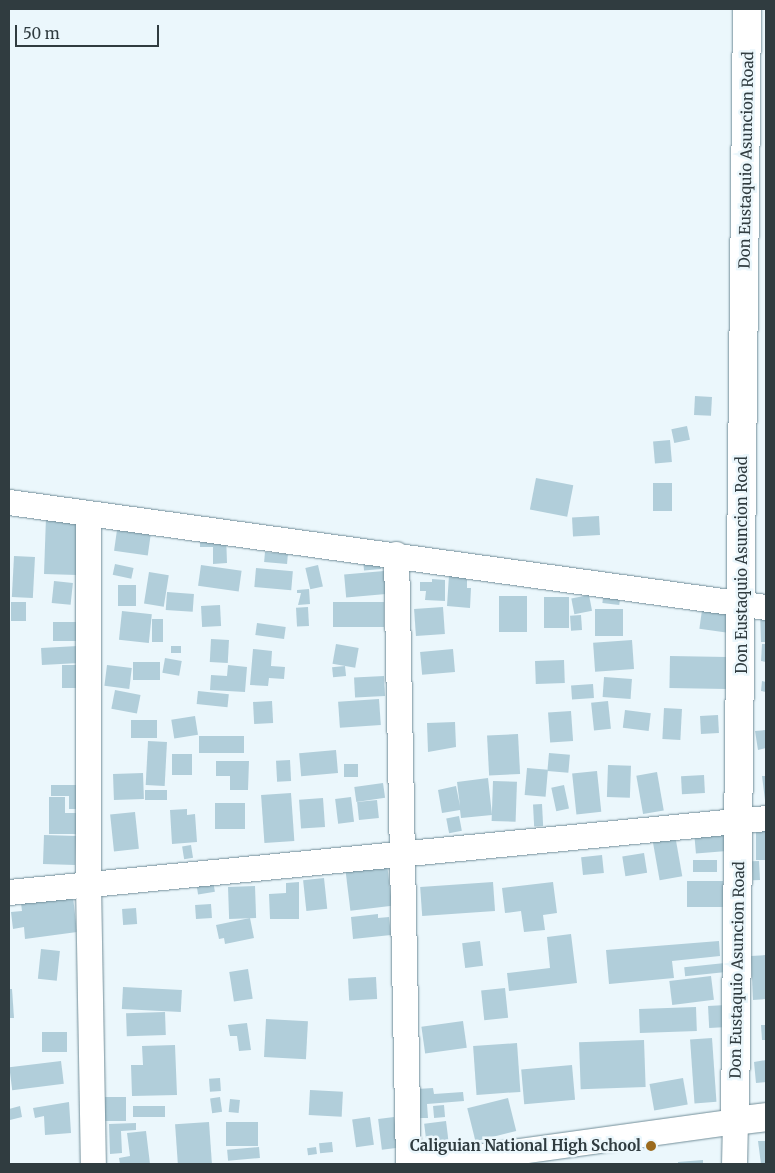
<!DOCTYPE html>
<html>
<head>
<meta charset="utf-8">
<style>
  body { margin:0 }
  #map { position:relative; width:775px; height:1173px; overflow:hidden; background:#ebf7fc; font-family:Merriweather,serif }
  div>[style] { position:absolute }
  .building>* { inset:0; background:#b1ceda; transform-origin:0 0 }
  .roads { filter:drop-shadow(0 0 1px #718d98) drop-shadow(0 0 1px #718d98) }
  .minor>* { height:25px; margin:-12.5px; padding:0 12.5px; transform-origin:12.5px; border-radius:12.5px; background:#fff }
  .major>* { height:28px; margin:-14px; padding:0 14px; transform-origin:14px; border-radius:14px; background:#fff }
  .dots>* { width:14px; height:14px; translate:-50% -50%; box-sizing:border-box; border:2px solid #ebf7fc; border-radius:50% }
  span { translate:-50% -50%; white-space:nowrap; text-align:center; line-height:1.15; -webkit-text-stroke:5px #ebf7fc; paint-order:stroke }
  .street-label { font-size:15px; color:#303c40 }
  .poi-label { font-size:15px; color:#303c40; font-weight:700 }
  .right { translate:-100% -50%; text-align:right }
  .frame { position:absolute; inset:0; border:10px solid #303c40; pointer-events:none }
  .scale { position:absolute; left:15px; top:25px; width:144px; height:22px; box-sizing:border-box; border:2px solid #303c40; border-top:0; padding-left:6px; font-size:15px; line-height:18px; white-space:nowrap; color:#303c40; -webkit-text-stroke:4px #ebf7fc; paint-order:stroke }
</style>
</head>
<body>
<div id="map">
  <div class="building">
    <i style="left:695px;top:396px;width:17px;height:19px;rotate:3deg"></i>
    <i style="left:687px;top:426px;width:14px;height:16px;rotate:78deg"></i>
    <i style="left:670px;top:440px;width:22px;height:17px;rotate:85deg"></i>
    <i style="left:536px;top:478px;width:38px;height:32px;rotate:11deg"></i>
    <i style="left:653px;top:483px;width:19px;height:28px"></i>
    <i style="left:599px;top:516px;width:19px;height:27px;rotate:87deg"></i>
    <i style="left:46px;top:517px;width:33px;height:57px;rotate:2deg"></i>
    <i style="left:117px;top:530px;width:34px;height:21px;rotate:8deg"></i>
    <i style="clip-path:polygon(226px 534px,227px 563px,213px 564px,213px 547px,200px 547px,200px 535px)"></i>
    <i style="left:265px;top:552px;width:23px;height:10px;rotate:5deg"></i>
    <i style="left:14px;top:556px;width:21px;height:41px;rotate:3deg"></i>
    <i style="left:380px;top:558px;width:11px;height:17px;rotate:85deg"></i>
    <i style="left:115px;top:564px;width:19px;height:11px;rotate:12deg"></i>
    <i style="left:201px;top:565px;width:41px;height:21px;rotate:8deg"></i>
    <i style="left:318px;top:565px;width:22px;height:13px;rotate:77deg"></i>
    <i style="left:256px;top:568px;width:37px;height:19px;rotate:5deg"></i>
    <i style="left:384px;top:571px;width:23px;height:40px;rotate:85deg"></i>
    <i style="left:149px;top:572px;width:20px;height:32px;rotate:9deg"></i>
    <i style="clip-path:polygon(449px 575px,467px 576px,467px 588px,471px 588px,470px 608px,447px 606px)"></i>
    <i style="clip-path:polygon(432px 579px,445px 580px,445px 601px,425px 600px,426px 591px,420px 591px,420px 582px,432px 582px)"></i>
    <i style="left:54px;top:581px;width:19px;height:22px;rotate:6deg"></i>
    <i style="left:118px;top:585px;width:18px;height:21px"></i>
    <i style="clip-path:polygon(309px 589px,310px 604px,298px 605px,301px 593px,297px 593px,297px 590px)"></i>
    <i style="left:604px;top:590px;width:17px;height:13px;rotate:7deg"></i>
    <i style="left:167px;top:592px;width:27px;height:18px;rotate:4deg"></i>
    <i style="left:589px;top:595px;width:16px;height:18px;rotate:79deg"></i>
    <i style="left:499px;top:596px;width:28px;height:36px"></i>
    <i style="left:544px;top:597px;width:25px;height:31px"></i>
    <i style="left:11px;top:602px;width:15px;height:19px"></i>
    <i style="left:333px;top:602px;width:51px;height:25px"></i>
    <i style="left:703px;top:603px;width:27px;height:26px;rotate:8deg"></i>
    <i style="left:220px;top:605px;width:21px;height:19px;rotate:87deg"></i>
    <i style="left:308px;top:607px;width:19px;height:12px;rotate:87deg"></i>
    <i style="left:443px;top:607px;width:27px;height:29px;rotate:86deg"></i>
    <i style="left:595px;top:609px;width:28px;height:27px"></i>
    <i style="clip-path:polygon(760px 610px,766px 610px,766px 642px,761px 642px)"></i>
    <i style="left:122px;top:611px;width:30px;height:29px;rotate:6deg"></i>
    <i style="left:581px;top:615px;width:15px;height:11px;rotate:86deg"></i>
    <i style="left:152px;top:619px;width:11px;height:23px"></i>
    <i style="left:53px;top:622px;width:27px;height:19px"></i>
    <i style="left:257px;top:623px;width:29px;height:12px;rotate:8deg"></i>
    <i style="left:211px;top:639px;width:18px;height:23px;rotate:3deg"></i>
    <i style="left:632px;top:640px;width:29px;height:39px;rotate:86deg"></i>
    <i style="left:336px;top:644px;width:23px;height:20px;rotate:10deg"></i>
    <i style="clip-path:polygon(762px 644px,766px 644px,766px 662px,761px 661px)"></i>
    <i style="left:78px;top:646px;width:17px;height:37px;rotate:87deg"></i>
    <i style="left:171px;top:646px;width:10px;height:7px"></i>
    <i style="clip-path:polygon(253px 649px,272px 651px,271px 666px,285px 667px,284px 679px,269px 678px,268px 686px,250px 685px)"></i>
    <i style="left:453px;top:649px;width:23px;height:33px;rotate:85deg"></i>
    <i style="left:670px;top:656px;width:57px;height:32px;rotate:1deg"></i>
    <i style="left:165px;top:658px;width:17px;height:15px;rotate:10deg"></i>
    <i style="left:564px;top:660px;width:23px;height:29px;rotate:88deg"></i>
    <i style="left:160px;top:662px;width:18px;height:27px;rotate:90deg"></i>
    <i style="left:62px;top:665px;width:23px;height:23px"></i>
    <i style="left:107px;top:665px;width:25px;height:21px;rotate:7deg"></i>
    <i style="clip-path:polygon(228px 665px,247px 667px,245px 692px,210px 690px,211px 675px,227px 676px)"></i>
    <i style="left:345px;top:666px;width:10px;height:13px;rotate:84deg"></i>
    <i style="left:384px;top:676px;width:20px;height:30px;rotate:87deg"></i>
    <i style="left:604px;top:677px;width:28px;height:20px;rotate:4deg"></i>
    <i style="clip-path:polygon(762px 681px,766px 682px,766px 692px,761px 691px)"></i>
    <i style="left:593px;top:684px;width:14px;height:22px;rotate:86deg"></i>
    <i style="left:115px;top:690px;width:26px;height:19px;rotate:11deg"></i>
    <i style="left:198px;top:691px;width:31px;height:13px;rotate:6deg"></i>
    <i style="left:379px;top:699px;width:26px;height:41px;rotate:86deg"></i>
    <i style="left:272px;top:701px;width:22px;height:19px;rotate:87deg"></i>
    <i style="left:608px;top:701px;width:28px;height:17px;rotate:84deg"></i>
    <i style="left:664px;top:708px;width:18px;height:31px;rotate:3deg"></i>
    <i style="left:625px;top:710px;width:26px;height:18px;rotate:7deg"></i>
    <i style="left:571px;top:711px;width:30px;height:23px;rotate:86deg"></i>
    <i style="left:718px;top:715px;width:18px;height:18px;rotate:87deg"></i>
    <i style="left:195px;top:716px;width:19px;height:24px;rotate:81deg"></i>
    <i style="left:157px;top:720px;width:18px;height:26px;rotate:90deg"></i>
    <i style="clip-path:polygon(455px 722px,456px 747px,428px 752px,427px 723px)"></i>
    <i style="clip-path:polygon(766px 730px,766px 748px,758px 750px,755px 731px)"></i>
    <i style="left:518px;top:734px;width:40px;height:31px;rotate:87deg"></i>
    <i style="left:244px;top:736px;width:17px;height:45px;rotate:90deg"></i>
    <i style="left:148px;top:741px;width:19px;height:44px;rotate:3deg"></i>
    <i style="left:336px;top:750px;width:23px;height:37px;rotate:85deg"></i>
    <i style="left:549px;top:753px;width:21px;height:18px;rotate:5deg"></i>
    <i style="left:192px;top:754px;width:21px;height:20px;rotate:90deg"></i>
    <i style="left:290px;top:760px;width:21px;height:14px;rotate:87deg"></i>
    <i style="clip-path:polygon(216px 761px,249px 761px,248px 790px,230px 790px,230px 776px,216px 776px)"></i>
    <i style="left:344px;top:764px;width:14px;height:13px"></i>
    <i style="left:608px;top:765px;width:23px;height:32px;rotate:2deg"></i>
    <i style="left:527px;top:768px;width:21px;height:27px;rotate:5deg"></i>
    <i style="left:597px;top:771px;width:41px;height:25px;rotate:84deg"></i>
    <i style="left:657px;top:772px;width:39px;height:21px;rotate:80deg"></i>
    <i style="left:143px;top:773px;width:26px;height:30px;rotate:88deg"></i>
    <i style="left:704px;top:775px;width:18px;height:23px;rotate:87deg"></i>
    <i style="clip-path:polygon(762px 776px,766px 776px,766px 800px,765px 800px)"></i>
    <i style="clip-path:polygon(488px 778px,492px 815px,461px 818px,460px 810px,442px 813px,438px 790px,456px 786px,460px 806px,457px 782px)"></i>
    <i style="left:493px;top:781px;width:24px;height:40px;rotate:2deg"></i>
    <i style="left:383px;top:783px;width:15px;height:29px;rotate:82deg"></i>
    <i style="clip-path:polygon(51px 785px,78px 785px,83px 809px,69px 809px,69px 796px,51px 796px)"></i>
    <i style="left:564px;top:785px;width:24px;height:13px;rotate:78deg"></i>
    <i style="left:167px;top:790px;width:10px;height:22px;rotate:90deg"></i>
    <i style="left:291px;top:793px;width:48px;height:30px;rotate:86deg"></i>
    <i style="clip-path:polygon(49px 797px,65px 797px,65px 813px,80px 813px,80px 834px,49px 834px)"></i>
    <i style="left:351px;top:797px;width:25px;height:16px;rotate:83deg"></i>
    <i style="left:323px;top:798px;width:29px;height:24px;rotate:86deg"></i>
    <i style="left:377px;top:800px;width:18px;height:20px;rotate:84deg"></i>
    <i style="left:215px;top:803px;width:30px;height:26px"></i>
    <i style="left:542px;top:804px;width:22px;height:9px;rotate:87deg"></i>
    <i style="clip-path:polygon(187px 809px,187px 815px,195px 814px,197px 842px,172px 844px,170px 810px)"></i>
    <i style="left:135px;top:812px;width:37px;height:25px;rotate:84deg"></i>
    <i style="left:459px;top:816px;width:15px;height:13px;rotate:79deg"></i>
    <i style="left:725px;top:830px;width:21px;height:31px;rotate:85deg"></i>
    <i style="left:756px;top:830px;width:10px;height:30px"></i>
    <i style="left:44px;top:835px;width:32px;height:29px;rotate:2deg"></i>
    <i style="left:675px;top:835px;width:42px;height:23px;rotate:80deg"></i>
    <i style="left:191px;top:845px;width:13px;height:9px;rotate:81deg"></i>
    <i style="left:644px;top:853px;width:20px;height:22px;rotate:81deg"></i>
    <i style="left:602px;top:855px;width:18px;height:21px;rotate:84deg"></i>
    <i style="left:693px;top:860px;width:24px;height:12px"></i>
    <i style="left:759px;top:861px;width:19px;height:7px;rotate:87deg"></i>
    <i style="left:387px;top:864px;width:42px;height:42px;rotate:83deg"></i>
    <i style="left:324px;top:878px;width:31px;height:21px;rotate:84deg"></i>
    <i style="left:213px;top:880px;width:12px;height:17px;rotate:81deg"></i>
    <i style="left:687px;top:881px;width:36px;height:26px"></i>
    <i style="clip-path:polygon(299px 882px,299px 919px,270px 919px,269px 894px,286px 893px,286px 883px)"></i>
    <i style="left:493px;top:882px;width:29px;height:73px;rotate:86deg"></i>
    <i style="clip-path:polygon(553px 882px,557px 913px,543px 915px,545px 930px,524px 932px,521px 911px,505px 913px,502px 888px)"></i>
    <i style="left:255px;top:886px;width:32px;height:27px;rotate:88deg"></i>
    <i style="clip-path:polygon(73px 897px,77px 932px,25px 939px,24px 927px,13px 929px,11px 912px,22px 911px,21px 903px)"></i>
    <i style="left:211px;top:904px;width:14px;height:16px;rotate:86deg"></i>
    <i style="left:136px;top:908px;width:16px;height:14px;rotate:86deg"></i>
    <i style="clip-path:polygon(378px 914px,378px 918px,389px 917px,391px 935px,353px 939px,351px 917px)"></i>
    <i style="clip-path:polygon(250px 918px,254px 938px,225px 944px,224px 938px,219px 939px,216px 925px)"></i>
    <i style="clip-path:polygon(571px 934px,577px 983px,509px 991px,507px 973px,550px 968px,547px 937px)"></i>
    <i style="left:480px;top:941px;width:25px;height:18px;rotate:83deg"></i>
    <i style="clip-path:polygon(719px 941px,720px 956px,672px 961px,674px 978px,609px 984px,606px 950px)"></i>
    <i style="left:41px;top:949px;width:19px;height:30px;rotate:6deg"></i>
    <i style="clip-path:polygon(766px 955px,766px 999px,753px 1000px,751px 956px)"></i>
    <i style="left:725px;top:963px;width:9px;height:41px;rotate:84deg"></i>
    <i style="left:248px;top:969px;width:30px;height:19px;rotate:81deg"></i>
    <i style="left:711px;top:976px;width:24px;height:42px;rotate:83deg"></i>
    <i style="left:376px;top:977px;width:22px;height:28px;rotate:87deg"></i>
    <i style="left:123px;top:987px;width:59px;height:22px;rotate:3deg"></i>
    <i style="left:505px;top:988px;width:30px;height:24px;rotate:84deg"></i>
    <i style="clip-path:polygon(9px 989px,12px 989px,14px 1018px,9px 1018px)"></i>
    <i style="left:726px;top:1005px;width:22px;height:18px;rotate:87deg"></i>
    <i style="left:696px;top:1007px;width:24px;height:57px;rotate:88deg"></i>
    <i style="left:165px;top:1012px;width:23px;height:39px;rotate:88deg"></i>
    <i style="left:266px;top:1019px;width:42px;height:38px;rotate:3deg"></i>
    <i style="left:463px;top:1021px;width:27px;height:42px;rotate:82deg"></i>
    <i style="clip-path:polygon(247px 1023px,251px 1050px,239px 1051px,237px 1036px,230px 1036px,228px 1025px)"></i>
    <i style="clip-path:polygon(761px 1025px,766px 1025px,766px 1040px,762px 1040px)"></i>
    <i style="left:67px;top:1032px;width:20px;height:25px;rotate:90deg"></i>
    <i style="left:712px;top:1038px;width:64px;height:22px;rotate:86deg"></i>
    <i style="left:644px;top:1040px;width:47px;height:65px;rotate:88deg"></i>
    <i style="left:517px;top:1043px;width:49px;height:44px;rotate:86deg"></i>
    <i style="clip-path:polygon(175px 1045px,177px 1095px,132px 1096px,131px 1065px,143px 1065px,142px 1046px)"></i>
    <i style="clip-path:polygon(766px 1060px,766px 1082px,756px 1083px,754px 1062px)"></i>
    <i style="left:61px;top:1061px;width:23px;height:52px;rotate:83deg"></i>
    <i style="left:572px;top:1065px;width:35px;height:51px;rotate:85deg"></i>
    <i style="left:220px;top:1078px;width:13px;height:11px;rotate:86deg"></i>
    <i style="left:683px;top:1078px;width:27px;height:34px;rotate:80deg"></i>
    <i style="clip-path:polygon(433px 1088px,434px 1094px,463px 1092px,464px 1101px,427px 1104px,428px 1118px,420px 1118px,417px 1089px)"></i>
    <i style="left:310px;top:1090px;width:33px;height:25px;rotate:3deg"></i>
    <i style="left:105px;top:1097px;width:21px;height:24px"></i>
    <i style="left:220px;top:1097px;width:15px;height:10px;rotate:82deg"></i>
    <i style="left:508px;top:1098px;width:34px;height:42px;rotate:76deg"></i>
    <i style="left:230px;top:1099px;width:10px;height:13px;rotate:6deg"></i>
    <i style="clip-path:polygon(69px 1102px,71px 1133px,45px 1135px,44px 1116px,35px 1118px,33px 1108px)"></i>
    <i style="left:444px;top:1105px;width:12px;height:11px;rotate:85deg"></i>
    <i style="clip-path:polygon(20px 1106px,22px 1117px,10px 1120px,9px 1109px)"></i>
    <i style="left:133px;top:1106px;width:32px;height:11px"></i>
    <i style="left:370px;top:1117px;width:28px;height:18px;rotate:82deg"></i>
    <i style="left:394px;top:1117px;width:31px;height:16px;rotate:83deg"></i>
    <i style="left:446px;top:1121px;width:24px;height:22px;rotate:83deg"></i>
    <i style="left:209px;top:1122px;width:42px;height:34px;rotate:86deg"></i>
    <i style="left:226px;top:1122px;width:32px;height:24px"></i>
    <i style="clip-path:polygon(136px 1123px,136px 1130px,121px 1131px,122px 1153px,110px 1154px,109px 1124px)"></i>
    <i style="clip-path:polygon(146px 1131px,150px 1164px,120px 1164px,119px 1158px,130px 1156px,127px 1133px)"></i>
    <i style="clip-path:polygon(758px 1141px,766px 1141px,766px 1164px,761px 1164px)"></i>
    <i style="left:332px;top:1142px;width:10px;height:13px;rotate:84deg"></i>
    <i style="left:259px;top:1147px;width:11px;height:32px;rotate:85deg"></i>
    <i style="left:316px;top:1147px;width:7px;height:9px;rotate:82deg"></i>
    <i style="clip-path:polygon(703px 1160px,703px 1164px,678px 1164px,678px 1162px)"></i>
  </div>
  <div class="roads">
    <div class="minor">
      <i style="left:9px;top:502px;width:764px;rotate:7.9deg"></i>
      <i style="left:88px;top:515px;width:369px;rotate:90deg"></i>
      <i style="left:88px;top:884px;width:280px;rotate:89deg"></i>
      <i style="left:396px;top:554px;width:610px;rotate:88.87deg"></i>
      <i style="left:9px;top:892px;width:761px;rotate:-5.58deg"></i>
      <i style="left:426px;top:1164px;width:312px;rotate:-7.9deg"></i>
      <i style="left:735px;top:1121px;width:43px;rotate:91.3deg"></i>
    </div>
    <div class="major">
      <i style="left:747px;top:9px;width:1112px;rotate:90.62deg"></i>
      <i style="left:735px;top:1121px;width:31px;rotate:-7deg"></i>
    </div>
  </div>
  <div class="dots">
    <i style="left:651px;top:1146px;background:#9b6a1d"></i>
  </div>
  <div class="street-label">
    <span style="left:746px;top:160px;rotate:-89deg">Don Eustaquio Asuncion Road</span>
    <span style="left:742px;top:565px;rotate:-90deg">Don Eustaquio Asuncion Road</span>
    <span style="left:737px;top:970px;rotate:-89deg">Don Eustaquio Asuncion Road</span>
  </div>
  <div class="poi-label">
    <span class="right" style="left:641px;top:1146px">Caliguian National High School</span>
  </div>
  <div class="frame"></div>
  <div class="scale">50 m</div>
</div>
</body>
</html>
